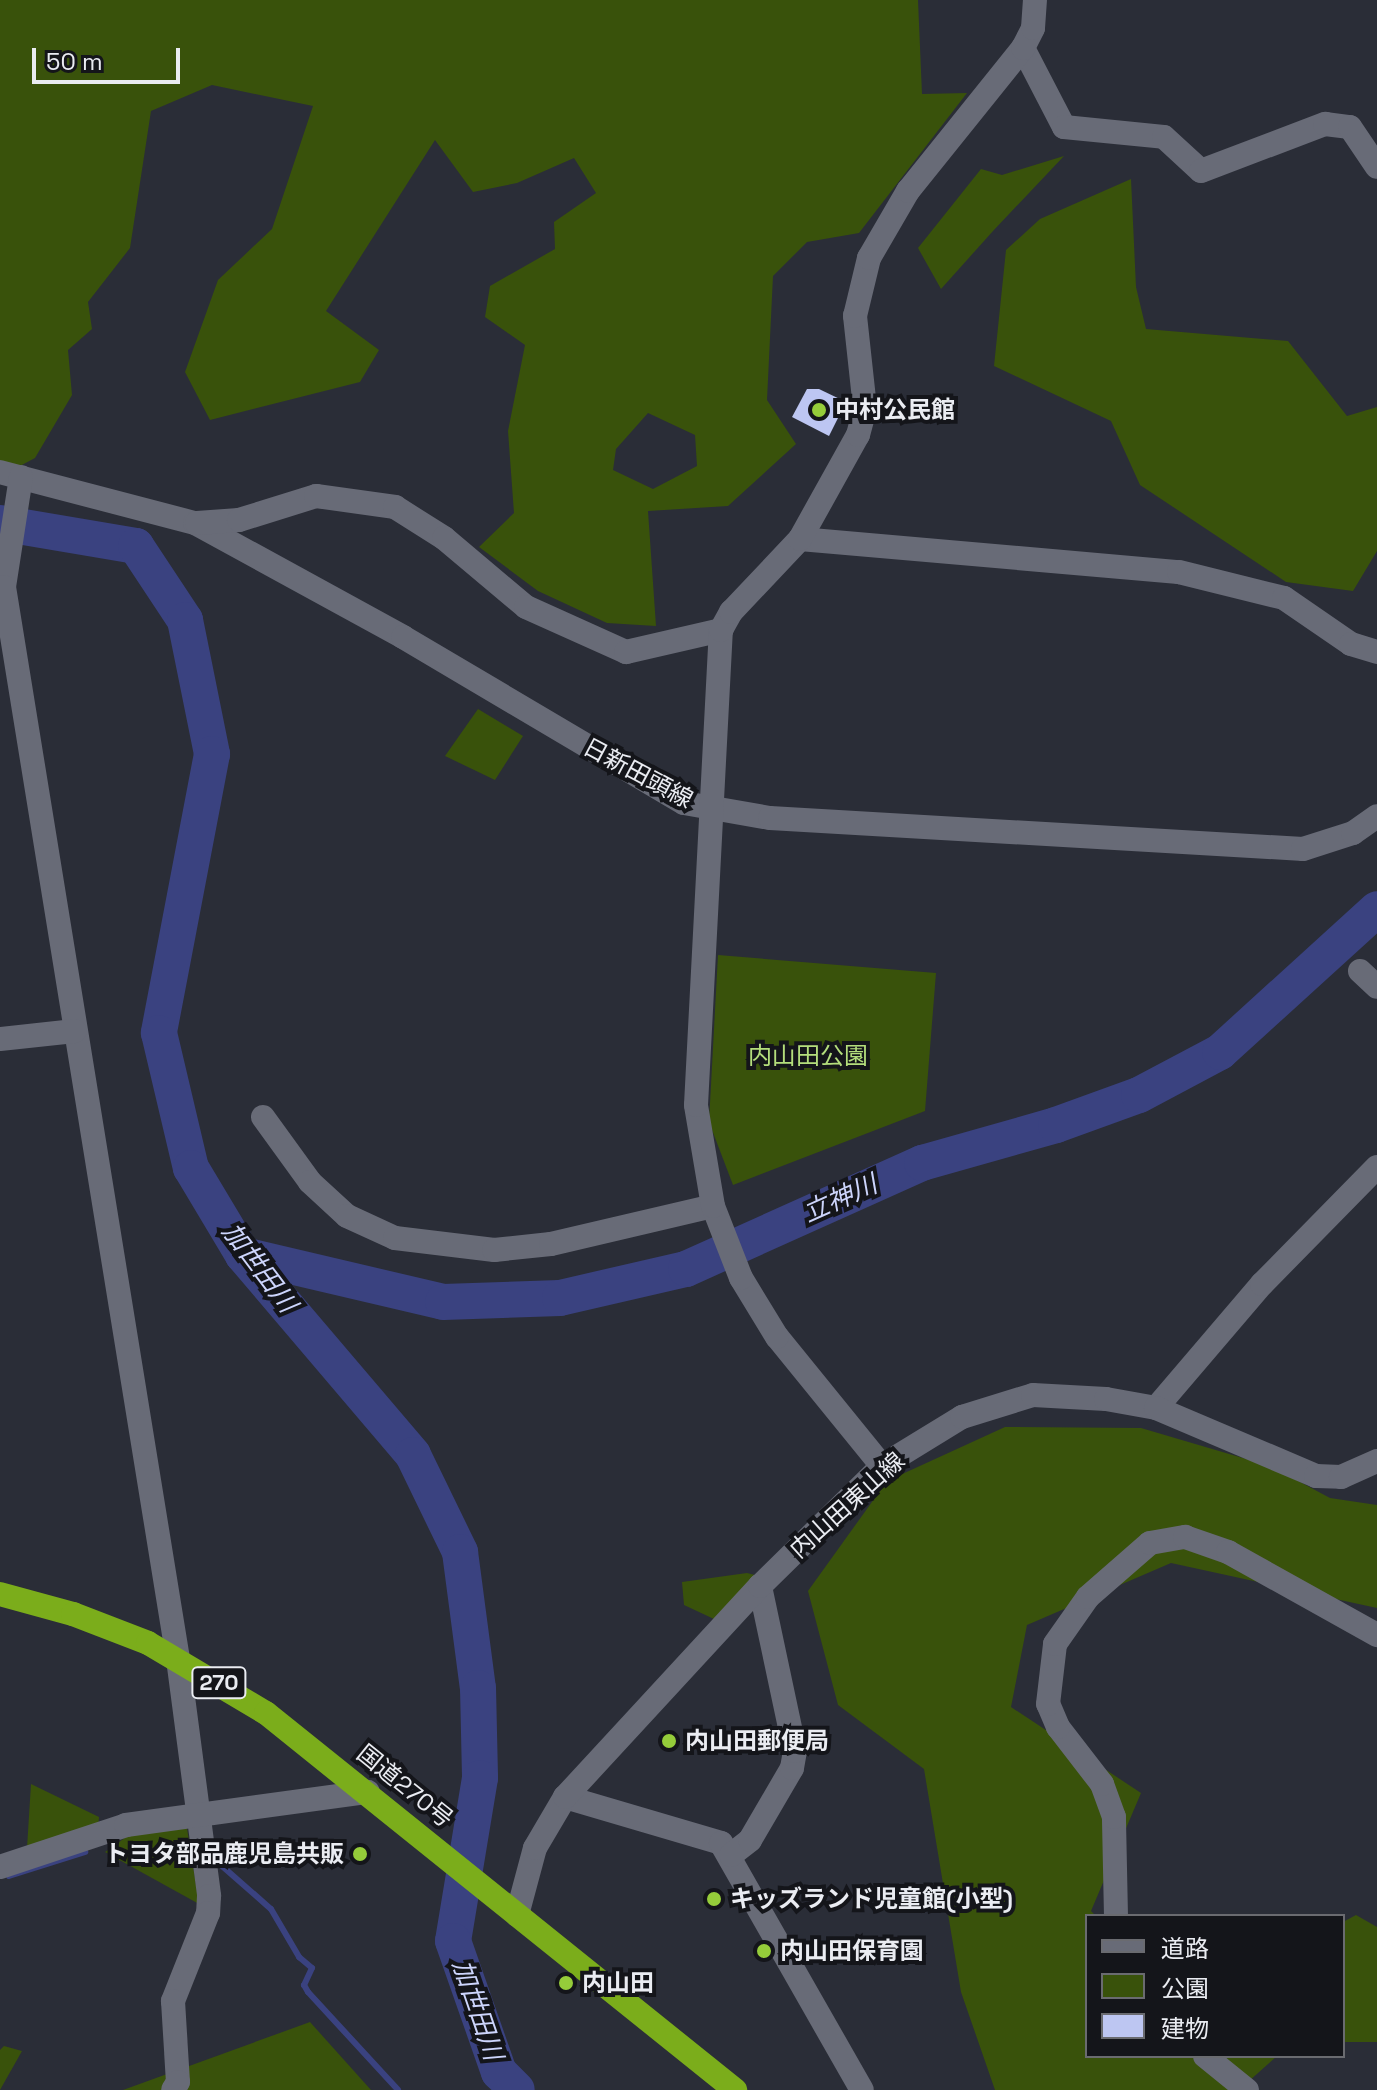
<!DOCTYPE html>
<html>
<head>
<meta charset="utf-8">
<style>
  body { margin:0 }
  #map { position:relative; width:1377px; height:2090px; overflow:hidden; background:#2a2d37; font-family:"Space Grotesk","Noto Sans JP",sans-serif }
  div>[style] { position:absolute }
  .green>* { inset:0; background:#39520b }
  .stream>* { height:6px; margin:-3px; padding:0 3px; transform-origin:3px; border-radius:3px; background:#3a4280 }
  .river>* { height:36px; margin:-18px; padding:0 18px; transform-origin:18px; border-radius:18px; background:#3a4280 }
  .building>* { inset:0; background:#bdc6f2 }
  .minor>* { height:24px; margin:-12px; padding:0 12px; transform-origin:12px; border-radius:12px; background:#686b77 }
  .highway>* { height:24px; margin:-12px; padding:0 12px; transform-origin:12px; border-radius:12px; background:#7bad1b }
  .dots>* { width:22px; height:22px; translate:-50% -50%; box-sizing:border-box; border:4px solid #14151a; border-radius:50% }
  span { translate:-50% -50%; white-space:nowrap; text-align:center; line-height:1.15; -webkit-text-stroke:8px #14151a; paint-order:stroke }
  .shield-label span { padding:2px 6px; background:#14151a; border:2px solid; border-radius:6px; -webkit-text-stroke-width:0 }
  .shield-label { font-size:22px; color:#eaecf2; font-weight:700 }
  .poi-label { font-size:24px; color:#eaecf2; font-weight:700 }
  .left { translate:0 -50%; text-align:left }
  .right { translate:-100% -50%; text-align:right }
  .street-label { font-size:24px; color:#eaecf2 }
  .park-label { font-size:24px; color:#b4de7c }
  .water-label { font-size:26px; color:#cdd5fc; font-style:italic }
  .legend { position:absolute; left:1085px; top:1914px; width:260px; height:144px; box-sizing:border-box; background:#14151a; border:2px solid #6a6b70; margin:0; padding:10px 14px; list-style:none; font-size:24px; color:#eaecf2 }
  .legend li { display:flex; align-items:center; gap:16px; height:40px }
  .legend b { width:40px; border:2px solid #6a6b70 }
  .scale { position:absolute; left:32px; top:48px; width:148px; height:36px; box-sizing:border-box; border:4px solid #eaecf2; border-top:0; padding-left:10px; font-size:24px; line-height:28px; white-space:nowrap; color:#eaecf2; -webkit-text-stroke:6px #14151a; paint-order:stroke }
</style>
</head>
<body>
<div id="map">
  <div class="green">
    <i style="clip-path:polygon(evenodd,0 0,918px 0,922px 94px,967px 93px,859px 233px,807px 242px,773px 276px,767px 400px,796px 444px,728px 506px,648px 511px,656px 626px,607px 623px,538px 591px,479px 547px,514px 513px,508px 431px,525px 345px,485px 317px,490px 286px,555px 249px,554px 222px,596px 193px,574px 158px,517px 183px,473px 192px,435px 140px,326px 311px,379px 350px,360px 382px,210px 420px,185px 372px,218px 280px,272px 229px,313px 106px,212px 85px,151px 111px,130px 248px,88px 302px,92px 329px,68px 350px,72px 395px,35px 458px,18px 467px,0 464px,0 0,648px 413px,695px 435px,697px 466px,653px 489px,613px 470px,616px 449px,648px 413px)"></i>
    <i style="clip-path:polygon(1064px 156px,993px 231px,941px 289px,918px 248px,981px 169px,1002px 175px)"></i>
    <i style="clip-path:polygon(1131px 179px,1136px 287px,1146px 329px,1288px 341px,1347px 416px,1377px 407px,1377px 551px,1353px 591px,1286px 582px,1140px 485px,1111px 421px,994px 366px,1006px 250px,1040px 219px)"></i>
    <i style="clip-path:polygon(478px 709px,523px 736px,495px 780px,445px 756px)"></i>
    <i style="clip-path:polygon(718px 955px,936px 973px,925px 1111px,733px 1185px,709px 1122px)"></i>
    <i style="clip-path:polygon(1005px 1427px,1141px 1428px,1270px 1466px,1330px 1498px,1377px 1505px,1377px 1608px,1171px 1563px,1027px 1625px,1011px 1707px,1141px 1793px,1091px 1911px,1096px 1916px,1087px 1916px,1087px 2056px,1277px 2056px,1239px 2090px,995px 2090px,961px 1992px,924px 1769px,838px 1705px,808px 1591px,887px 1481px)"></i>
    <i style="clip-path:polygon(747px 1573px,755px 1575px,714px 1619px,684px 1605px,682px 1582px)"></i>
    <i style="clip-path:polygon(31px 1784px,99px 1817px,98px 1828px,27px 1848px)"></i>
    <i style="clip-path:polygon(186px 1822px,199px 1904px,105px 1852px,129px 1835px)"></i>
    <i style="clip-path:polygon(1356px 1915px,1377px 1927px,1377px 2042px,1343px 2042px,1343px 1922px)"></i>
    <i style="clip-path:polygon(310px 2022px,371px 2090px,123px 2090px)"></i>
    <i style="clip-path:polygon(4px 2046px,22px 2051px,0 2090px,0 2050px)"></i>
  </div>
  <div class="stream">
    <i style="left:222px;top:1866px;width:65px;rotate:41.3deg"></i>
    <i style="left:271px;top:1909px;width:56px;rotate:59.7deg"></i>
    <i style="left:299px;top:1957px;width:17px;rotate:40deg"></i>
    <i style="left:312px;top:1968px;width:19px;rotate:115deg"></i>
    <i style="left:304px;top:1985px;width:8px;rotate:60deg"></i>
    <i style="left:308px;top:1992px;width:133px;rotate:47.4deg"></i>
    <i style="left:9px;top:1876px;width:80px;rotate:-17.5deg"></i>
  </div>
  <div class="river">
    <i style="left:0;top:523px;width:138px;rotate:9.6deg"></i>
    <i style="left:136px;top:546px;width:89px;rotate:56.5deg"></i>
    <i style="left:185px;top:620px;width:137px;rotate:78.6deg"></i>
    <i style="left:212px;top:754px;width:284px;rotate:100.8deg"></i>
    <i style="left:159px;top:1033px;width:139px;rotate:76.7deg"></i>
    <i style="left:191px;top:1168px;width:101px;rotate:59.1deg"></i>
    <i style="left:243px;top:1255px;width:262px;rotate:49.6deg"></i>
    <i style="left:413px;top:1455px;width:108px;rotate:64.1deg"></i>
    <i style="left:460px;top:1552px;width:137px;rotate:82.5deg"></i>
    <i style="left:478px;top:1688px;width:90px;rotate:88.7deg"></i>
    <i style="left:480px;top:1778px;width:165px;rotate:99.4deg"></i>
    <i style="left:453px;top:1941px;width:139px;rotate:70.7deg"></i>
    <i style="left:499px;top:2072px;width:25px;rotate:45deg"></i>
    <i style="left:243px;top:1255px;width:205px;rotate:13.2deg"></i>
    <i style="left:443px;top:1302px;width:117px;rotate:-2deg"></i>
    <i style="left:560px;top:1298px;width:129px;rotate:-13deg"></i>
    <i style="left:686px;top:1269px;width:259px;rotate:-24.2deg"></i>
    <i style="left:922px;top:1163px;width:139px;rotate:-15.8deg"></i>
    <i style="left:1056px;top:1125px;width:88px;rotate:-19.9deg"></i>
    <i style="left:1139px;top:1095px;width:92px;rotate:-28deg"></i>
    <i style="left:1220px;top:1052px;width:212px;rotate:-42.3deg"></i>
  </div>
  <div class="building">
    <i style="clip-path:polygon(807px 389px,819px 389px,846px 402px,829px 436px,792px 417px)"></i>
  </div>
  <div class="minor">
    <i style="left:1023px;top:48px;width:89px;rotate:62.6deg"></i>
    <i style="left:1064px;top:127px;width:100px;rotate:5.7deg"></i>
    <i style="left:1164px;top:137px;width:50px;rotate:42.6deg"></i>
    <i style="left:1201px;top:171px;width:133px;rotate:-20.8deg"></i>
    <i style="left:1325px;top:124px;width:25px;rotate:7deg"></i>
    <i style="left:1350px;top:127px;width:48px;rotate:56deg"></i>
    <i style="left:0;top:472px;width:202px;rotate:14.7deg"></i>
    <i style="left:195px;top:523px;width:237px;rotate:28.7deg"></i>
    <i style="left:403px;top:637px;width:326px;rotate:30.6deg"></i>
    <i style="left:684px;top:803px;width:87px;rotate:9.9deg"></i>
    <i style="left:770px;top:818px;width:534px;rotate:3.33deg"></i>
    <i style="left:1303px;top:849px;width:52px;rotate:-17.7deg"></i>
    <i style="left:1353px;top:833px;width:29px;rotate:-35deg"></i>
    <i style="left:21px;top:477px;width:111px;rotate:98.8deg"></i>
    <i style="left:4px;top:587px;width:1086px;rotate:80.78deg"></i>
    <i style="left:178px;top:1659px;width:239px;rotate:82.5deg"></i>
    <i style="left:209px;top:1896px;width:17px;rotate:93deg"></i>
    <i style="left:208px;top:1913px;width:95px;rotate:111.7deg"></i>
    <i style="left:173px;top:2001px;width:81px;rotate:86.5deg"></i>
    <i style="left:178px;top:2082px;width:9px;rotate:122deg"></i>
    <i style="left:197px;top:523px;width:42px;rotate:-4.1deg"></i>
    <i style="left:239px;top:520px;width:81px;rotate:-17.3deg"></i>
    <i style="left:316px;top:496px;width:80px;rotate:7.9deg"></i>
    <i style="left:395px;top:507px;width:58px;rotate:32.3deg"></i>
    <i style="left:444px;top:538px;width:107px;rotate:40.1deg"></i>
    <i style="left:526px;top:607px;width:110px;rotate:24.2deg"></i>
    <i style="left:626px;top:652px;width:98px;rotate:-13deg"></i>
    <i style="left:800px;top:539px;width:380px;rotate:5deg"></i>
    <i style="left:1179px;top:572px;width:108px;rotate:13.9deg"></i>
    <i style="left:1284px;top:598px;width:81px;rotate:34.5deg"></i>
    <i style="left:1351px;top:644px;width:27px;rotate:17deg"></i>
    <i style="left:1360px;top:971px;width:23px;rotate:43deg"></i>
    <i style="left:0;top:1039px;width:75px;rotate:-6.1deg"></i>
    <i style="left:263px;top:1117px;width:80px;rotate:54.1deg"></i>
    <i style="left:310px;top:1182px;width:50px;rotate:42.6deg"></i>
    <i style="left:347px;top:1216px;width:53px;rotate:24.6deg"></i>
    <i style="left:395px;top:1238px;width:100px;rotate:6.9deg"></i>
    <i style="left:494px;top:1250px;width:57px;rotate:-6deg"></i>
    <i style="left:551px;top:1244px;width:166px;rotate:-13.2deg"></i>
    <i style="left:1156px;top:1408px;width:163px;rotate:-49.5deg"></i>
    <i style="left:1262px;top:1284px;width:164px;rotate:-45.5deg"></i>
    <i style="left:882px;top:1466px;width:166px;rotate:-129.1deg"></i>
    <i style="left:777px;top:1337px;width:69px;rotate:-121.4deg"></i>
    <i style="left:741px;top:1278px;width:77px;rotate:-111.3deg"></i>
    <i style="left:713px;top:1206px;width:102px;rotate:-99.6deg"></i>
    <i style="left:696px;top:1105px;width:476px;rotate:-87deg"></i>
    <i style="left:721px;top:630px;width:21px;rotate:-61deg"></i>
    <i style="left:731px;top:612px;width:100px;rotate:-46.6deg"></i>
    <i style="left:800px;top:539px;width:119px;rotate:-60.9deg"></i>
    <i style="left:858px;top:435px;width:28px;rotate:-75deg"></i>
    <i style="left:865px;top:408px;width:93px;rotate:-96.2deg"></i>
    <i style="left:855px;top:316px;width:60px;rotate:-76.4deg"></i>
    <i style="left:869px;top:258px;width:78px;rotate:-59.8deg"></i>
    <i style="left:908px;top:191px;width:184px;rotate:-51.2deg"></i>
    <i style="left:1023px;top:48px;width:22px;rotate:-63deg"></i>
    <i style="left:1033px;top:28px;width:28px;rotate:-86deg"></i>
    <i style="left:565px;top:1797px;width:163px;rotate:16.4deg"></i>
    <i style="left:721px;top:1843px;width:284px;rotate:60.3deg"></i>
    <i style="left:731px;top:1855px;width:24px;rotate:-38deg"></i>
    <i style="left:750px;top:1840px;width:83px;rotate:-59.7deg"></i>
    <i style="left:792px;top:1768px;width:17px;rotate:-80deg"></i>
    <i style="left:795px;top:1751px;width:169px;rotate:-102deg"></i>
    <i style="left:0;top:1867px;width:133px;rotate:-18.4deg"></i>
    <i style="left:126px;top:1825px;width:244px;rotate:-7.8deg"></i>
    <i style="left:517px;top:1915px;width:69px;rotate:-75deg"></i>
    <i style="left:535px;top:1848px;width:59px;rotate:-59.5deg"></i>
    <i style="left:565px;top:1797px;width:287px;rotate:-47.3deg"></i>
    <i style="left:760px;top:1586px;width:171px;rotate:-44.5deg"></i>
    <i style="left:882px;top:1466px;width:94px;rotate:-31.5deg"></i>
    <i style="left:962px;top:1417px;width:74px;rotate:-17.2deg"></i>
    <i style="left:1033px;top:1395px;width:73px;rotate:3.1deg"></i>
    <i style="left:1106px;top:1399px;width:51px;rotate:10.2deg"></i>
    <i style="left:1156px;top:1408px;width:174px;rotate:23deg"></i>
    <i style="left:1316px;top:1476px;width:25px;rotate:2deg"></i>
    <i style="left:1341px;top:1477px;width:39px;rotate:-24deg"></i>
    <i style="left:1116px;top:1916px;width:99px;rotate:-91.2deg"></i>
    <i style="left:1114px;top:1817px;width:35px;rotate:-110deg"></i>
    <i style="left:1102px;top:1784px;width:72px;rotate:-127.7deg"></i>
    <i style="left:1058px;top:1727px;width:25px;rotate:-113deg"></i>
    <i style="left:1048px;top:1704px;width:60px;rotate:-83.3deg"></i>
    <i style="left:1055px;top:1644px;width:57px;rotate:-54.9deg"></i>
    <i style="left:1088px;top:1597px;width:82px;rotate:-41.1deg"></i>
    <i style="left:1150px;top:1543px;width:36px;rotate:-10deg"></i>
    <i style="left:1185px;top:1537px;width:46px;rotate:19.2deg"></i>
    <i style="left:1228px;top:1552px;width:171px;rotate:29.1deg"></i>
    <i style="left:1205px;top:2056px;width:54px;rotate:39deg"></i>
  </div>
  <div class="highway">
    <i style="left:0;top:1594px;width:76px;rotate:15.3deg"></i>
    <i style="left:73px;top:1614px;width:80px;rotate:21.1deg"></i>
    <i style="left:148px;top:1643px;width:137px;rotate:30.7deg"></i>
    <i style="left:266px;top:1713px;width:602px;rotate:38.79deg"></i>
  </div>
  <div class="dots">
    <i style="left:819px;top:410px;background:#95cc3a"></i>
    <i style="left:669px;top:1741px;background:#95cc3a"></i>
    <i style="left:360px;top:1854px;background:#95cc3a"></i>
    <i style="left:714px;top:1899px;background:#95cc3a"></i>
    <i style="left:764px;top:1951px;background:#95cc3a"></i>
    <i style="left:566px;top:1983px;background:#95cc3a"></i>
  </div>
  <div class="shield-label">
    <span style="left:219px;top:1683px">270</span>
  </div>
  <div class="poi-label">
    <span class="left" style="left:835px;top:410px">中村公民館</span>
    <span class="left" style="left:685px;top:1741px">内山田郵便局</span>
    <span class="right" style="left:344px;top:1854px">トヨタ部品鹿児島共販</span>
    <span class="left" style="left:730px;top:1899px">キッズランド児童館(小型)</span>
    <span class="left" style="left:780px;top:1951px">内山田保育園</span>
    <span class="left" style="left:582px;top:1983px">内山田</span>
  </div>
  <div class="street-label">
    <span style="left:638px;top:773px;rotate:28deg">日新田頭線</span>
    <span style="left:847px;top:1505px;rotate:-42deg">内山田東山線</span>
    <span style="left:405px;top:1786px;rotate:39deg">国道270号</span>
  </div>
  <div class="park-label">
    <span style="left:808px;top:1056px">内山田公園</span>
  </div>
  <div class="water-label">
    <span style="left:840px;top:1199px;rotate:-24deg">立神川</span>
    <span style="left:259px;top:1268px;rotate:53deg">加世田川</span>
    <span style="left:477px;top:2010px;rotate:71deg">加世田川</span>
  </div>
  <ul class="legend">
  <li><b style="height:10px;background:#686b77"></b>道路</li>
  <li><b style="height:22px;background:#39520b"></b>公園</li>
  <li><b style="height:22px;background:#bdc6f2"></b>建物</li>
  </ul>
  <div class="scale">50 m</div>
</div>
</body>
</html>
